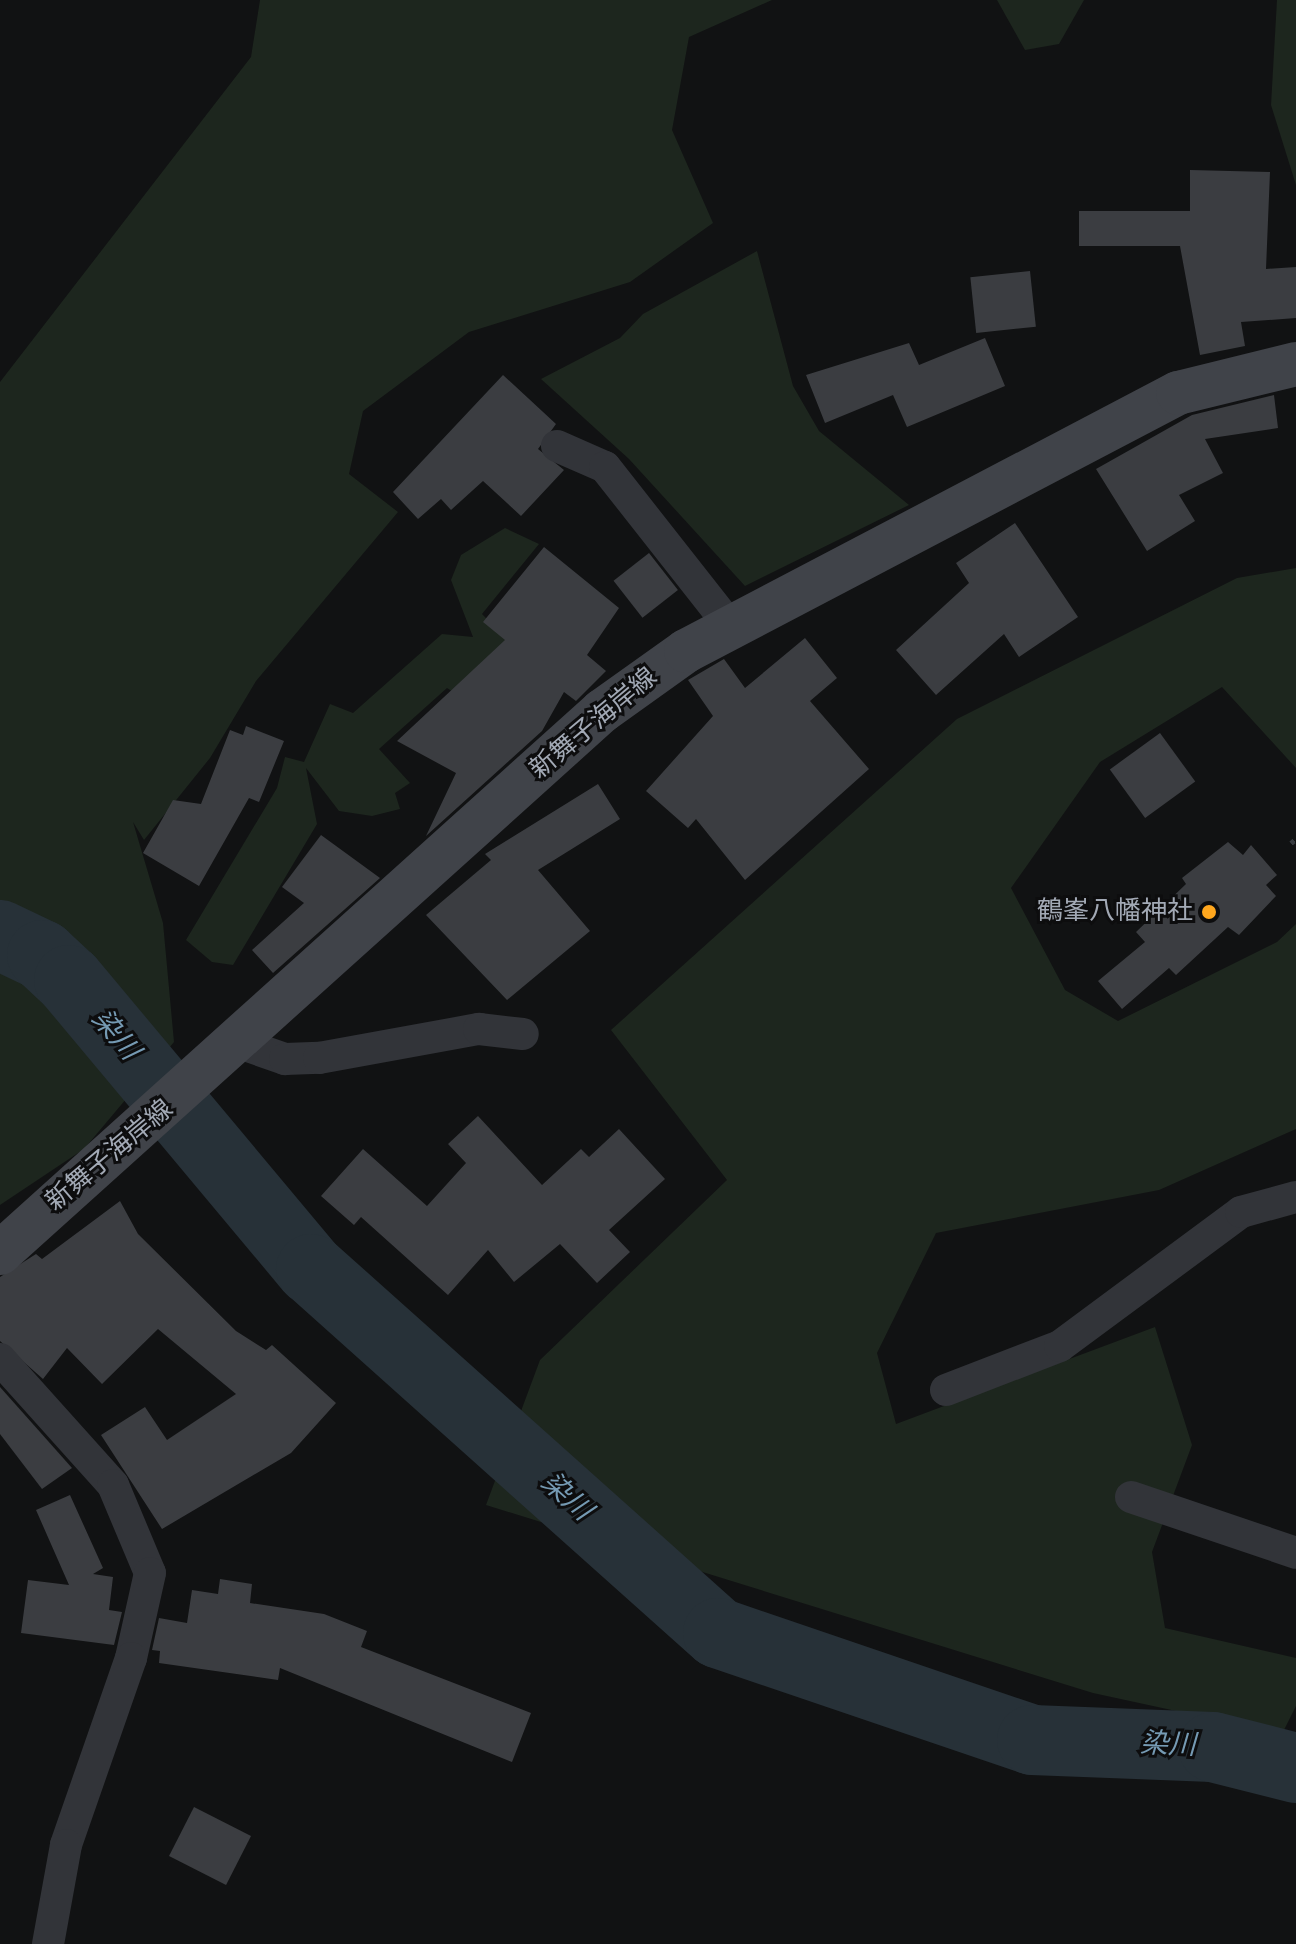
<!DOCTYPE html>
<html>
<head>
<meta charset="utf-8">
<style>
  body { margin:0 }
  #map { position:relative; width:1296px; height:1944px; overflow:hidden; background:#111213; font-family:"Sofia Sans Condensed","Noto Sans JP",sans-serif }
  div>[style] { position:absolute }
  .green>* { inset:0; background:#1d261e }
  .river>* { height:70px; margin:-35px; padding:0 35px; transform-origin:35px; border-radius:35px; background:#273138 }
  .building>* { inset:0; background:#3b3d41; transform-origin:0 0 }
  .path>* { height:5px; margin-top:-2.5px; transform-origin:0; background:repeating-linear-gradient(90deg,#383b40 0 4px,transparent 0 10px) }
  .street>* { height:32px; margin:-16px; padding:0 16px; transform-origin:16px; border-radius:16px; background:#323439 }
  .secondary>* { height:44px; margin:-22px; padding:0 22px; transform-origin:22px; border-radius:22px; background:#404349 }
  .dots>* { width:22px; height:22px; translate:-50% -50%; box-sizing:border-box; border:4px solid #0d0d0e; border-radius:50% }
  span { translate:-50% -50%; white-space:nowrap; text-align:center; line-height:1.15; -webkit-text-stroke:6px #0d0d0e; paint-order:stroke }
  .street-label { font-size:26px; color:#a2a9b5 }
  .poi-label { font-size:26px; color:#a2a9b5 }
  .right { translate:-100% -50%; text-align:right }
  .water-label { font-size:28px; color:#759ab3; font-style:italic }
</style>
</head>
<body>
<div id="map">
  <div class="green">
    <i style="clip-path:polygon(260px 0,772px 0,689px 37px,672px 130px,713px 223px,630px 282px,469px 332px,363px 411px,349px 474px,398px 512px,256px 681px,210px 758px,144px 840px,133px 822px,163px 923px,174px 1042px,84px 1149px,0 1205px,0 382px,251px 57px)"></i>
    <i style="clip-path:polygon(997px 0,1084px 0,1059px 44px,1025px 50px)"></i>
    <i style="clip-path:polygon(1277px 0,1296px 0,1296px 185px,1271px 105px)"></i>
    <i style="clip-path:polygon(757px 251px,793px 386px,819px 431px,909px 505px,745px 586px,629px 459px,541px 379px,620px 338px,643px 314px)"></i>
    <i style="clip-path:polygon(505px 528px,539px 544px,482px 614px,522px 655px,472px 704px,447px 688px,379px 749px,410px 783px,395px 793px,400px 809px,372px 816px,339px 811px,306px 768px,317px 824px,233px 965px,212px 962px,186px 940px,277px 788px,285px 757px,304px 762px,330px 704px,353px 713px,442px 634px,473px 637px,451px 580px,461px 555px)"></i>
    <i style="clip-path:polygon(1296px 568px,1296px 768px,1222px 687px,1100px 762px,1011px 888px,1065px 990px,1118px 1021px,1277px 942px,1296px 924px,1296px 1129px,1159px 1190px,936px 1233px,877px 1353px,896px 1424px,1155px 1327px,1192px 1445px,1152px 1552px,1165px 1628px,1296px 1658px,1296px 1706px,1282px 1734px,1093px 1693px,486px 1505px,540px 1360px,727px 1180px,611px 1030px,957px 719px,1237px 578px)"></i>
  </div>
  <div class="river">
    <i style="left:0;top:935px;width:47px;rotate:25.5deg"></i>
    <i style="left:42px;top:955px;width:37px;rotate:43deg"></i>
    <i style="left:69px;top:980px;width:377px;rotate:50.1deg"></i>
    <i style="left:311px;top:1269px;width:546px;rotate:41.81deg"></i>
    <i style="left:718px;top:1633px;width:332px;rotate:18.8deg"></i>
    <i style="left:1032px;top:1740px;width:181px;rotate:2.2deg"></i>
    <i style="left:1213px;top:1747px;width:86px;rotate:14.2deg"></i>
  </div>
  <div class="building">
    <i style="clip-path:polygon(1190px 170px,1270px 172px,1266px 269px,1296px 267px,1296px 318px,1241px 322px,1245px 346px,1200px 355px,1180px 246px,1079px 246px,1079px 211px,1190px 211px)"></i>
    <i style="left:1030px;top:271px;width:56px;height:60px;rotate:84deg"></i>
    <i style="clip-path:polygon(985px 338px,1005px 386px,907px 427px,893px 395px,825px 423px,806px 375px,909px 343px,919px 365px)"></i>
    <i style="clip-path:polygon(503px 375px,556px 424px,538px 449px,564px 470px,521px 516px,483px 481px,451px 510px,441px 499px,418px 519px,393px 492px)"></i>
    <i style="clip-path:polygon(1274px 395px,1278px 428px,1205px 439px,1223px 473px,1179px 495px,1195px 521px,1147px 551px,1096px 469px,1192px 415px)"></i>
    <i style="clip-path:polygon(1015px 523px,1078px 617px,1019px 657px,1004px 634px,936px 695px,896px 650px,969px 583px,956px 563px)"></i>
    <i style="clip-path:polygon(544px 547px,619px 608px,587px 655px,606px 671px,576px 701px,564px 692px,542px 731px,426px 836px,456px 773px,397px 741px,505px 640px,483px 622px)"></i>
    <i style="left:649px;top:553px;width:47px;height:45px;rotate:52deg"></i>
    <i style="clip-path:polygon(805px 638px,837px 678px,810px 701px,869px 769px,745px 880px,696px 819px,688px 828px,646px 791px,713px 716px,688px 680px,724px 659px,745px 688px)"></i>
    <i style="clip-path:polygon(246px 726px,284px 741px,259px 802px,249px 798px,199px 886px,143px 853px,173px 800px,201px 804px,230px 730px,243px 735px)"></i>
    <i style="left:1160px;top:733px;width:60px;height:62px;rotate:54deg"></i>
    <i style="clip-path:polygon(598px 784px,620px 819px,538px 870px,590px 931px,507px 1000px,426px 915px,491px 860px,485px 854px)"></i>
    <i style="clip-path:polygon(321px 835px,380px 878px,273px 973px,252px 950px,304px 903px,282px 887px)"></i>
    <i style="clip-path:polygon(1228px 842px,1243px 855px,1251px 845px,1277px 875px,1266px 885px,1276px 896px,1239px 935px,1228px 927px,1176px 975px,1169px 968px,1122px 1009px,1098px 981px,1145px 942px,1136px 932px,1186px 884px,1182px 878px)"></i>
    <i style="clip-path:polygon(478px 1116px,542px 1185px,581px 1149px,589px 1157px,619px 1129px,665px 1179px,609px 1230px,630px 1252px,597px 1283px,560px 1244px,514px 1282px,488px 1250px,448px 1295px,361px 1217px,354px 1225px,321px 1196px,363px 1149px,427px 1206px,466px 1163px,448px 1144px)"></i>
    <i style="clip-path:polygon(120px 1201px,138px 1234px,236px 1331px,266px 1350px,272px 1345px,336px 1403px,291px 1453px,162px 1529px,101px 1435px,145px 1407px,167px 1440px,236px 1394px,158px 1329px,102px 1384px,67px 1348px,43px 1379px,0 1341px,0 1277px,36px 1254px,42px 1259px)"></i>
    <i style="clip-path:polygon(0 1387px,72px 1468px,42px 1489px,0 1434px)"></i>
    <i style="clip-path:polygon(70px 1495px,103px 1568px,93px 1574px,113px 1577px,109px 1610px,122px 1612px,114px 1645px,21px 1633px,28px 1580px,69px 1585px,36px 1510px)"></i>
    <i style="clip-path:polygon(220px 1579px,252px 1584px,250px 1603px,324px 1614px,367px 1631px,361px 1647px,531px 1713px,512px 1762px,280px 1668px,278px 1680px,159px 1663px,160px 1651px,152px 1650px,159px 1618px,187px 1623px,192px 1590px,218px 1594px)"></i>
    <i style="left:194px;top:1807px;width:64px;height:55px;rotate:27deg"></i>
  </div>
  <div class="path">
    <i style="left:1291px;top:843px;width:6px;rotate:-39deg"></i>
  </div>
  <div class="street">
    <i style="left:557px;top:446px;width:52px;rotate:23.6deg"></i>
    <i style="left:605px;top:467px;width:204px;rotate:51.8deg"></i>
    <i style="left:239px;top:1043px;width:49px;rotate:19.2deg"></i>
    <i style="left:285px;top:1059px;width:34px;rotate:-2deg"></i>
    <i style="left:319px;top:1058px;width:163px;rotate:-10.3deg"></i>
    <i style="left:479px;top:1029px;width:44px;rotate:6.5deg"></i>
    <i style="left:0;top:1359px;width:169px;rotate:48.1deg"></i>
    <i style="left:113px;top:1485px;width:95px;rotate:67.2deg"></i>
    <i style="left:150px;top:1573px;width:87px;rotate:102.6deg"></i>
    <i style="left:131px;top:1658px;width:198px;rotate:109.2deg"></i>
    <i style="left:66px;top:1845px;width:101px;rotate:100.3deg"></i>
    <i style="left:946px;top:1390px;width:122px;rotate:-21.1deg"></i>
    <i style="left:1060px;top:1346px;width:225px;rotate:-36.5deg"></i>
    <i style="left:1241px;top:1212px;width:57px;rotate:-15.3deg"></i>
    <i style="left:1131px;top:1497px;width:174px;rotate:18.7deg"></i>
  </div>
  <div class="secondary">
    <i style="left:0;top:1253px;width:810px;rotate:-42deg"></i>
    <i style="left:602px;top:711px;width:103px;rotate:-35.5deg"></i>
    <i style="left:686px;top:651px;width:556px;rotate:-27.67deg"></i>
    <i style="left:1178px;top:393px;width:122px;rotate:-13.8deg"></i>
  </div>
  <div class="dots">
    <i style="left:1209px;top:912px;background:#ffa71e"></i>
  </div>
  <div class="street-label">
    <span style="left:594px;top:724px;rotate:-40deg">新舞子海岸線</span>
    <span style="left:110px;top:1156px;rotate:-40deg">新舞子海岸線</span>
  </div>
  <div class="poi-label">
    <span class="right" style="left:1193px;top:912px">鶴峯八幡神社</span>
  </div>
  <div class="water-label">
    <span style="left:115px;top:1035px;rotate:50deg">染川</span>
    <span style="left:566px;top:1497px;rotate:42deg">染川</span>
    <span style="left:1168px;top:1745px;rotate:2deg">染川</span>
  </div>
</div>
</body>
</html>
